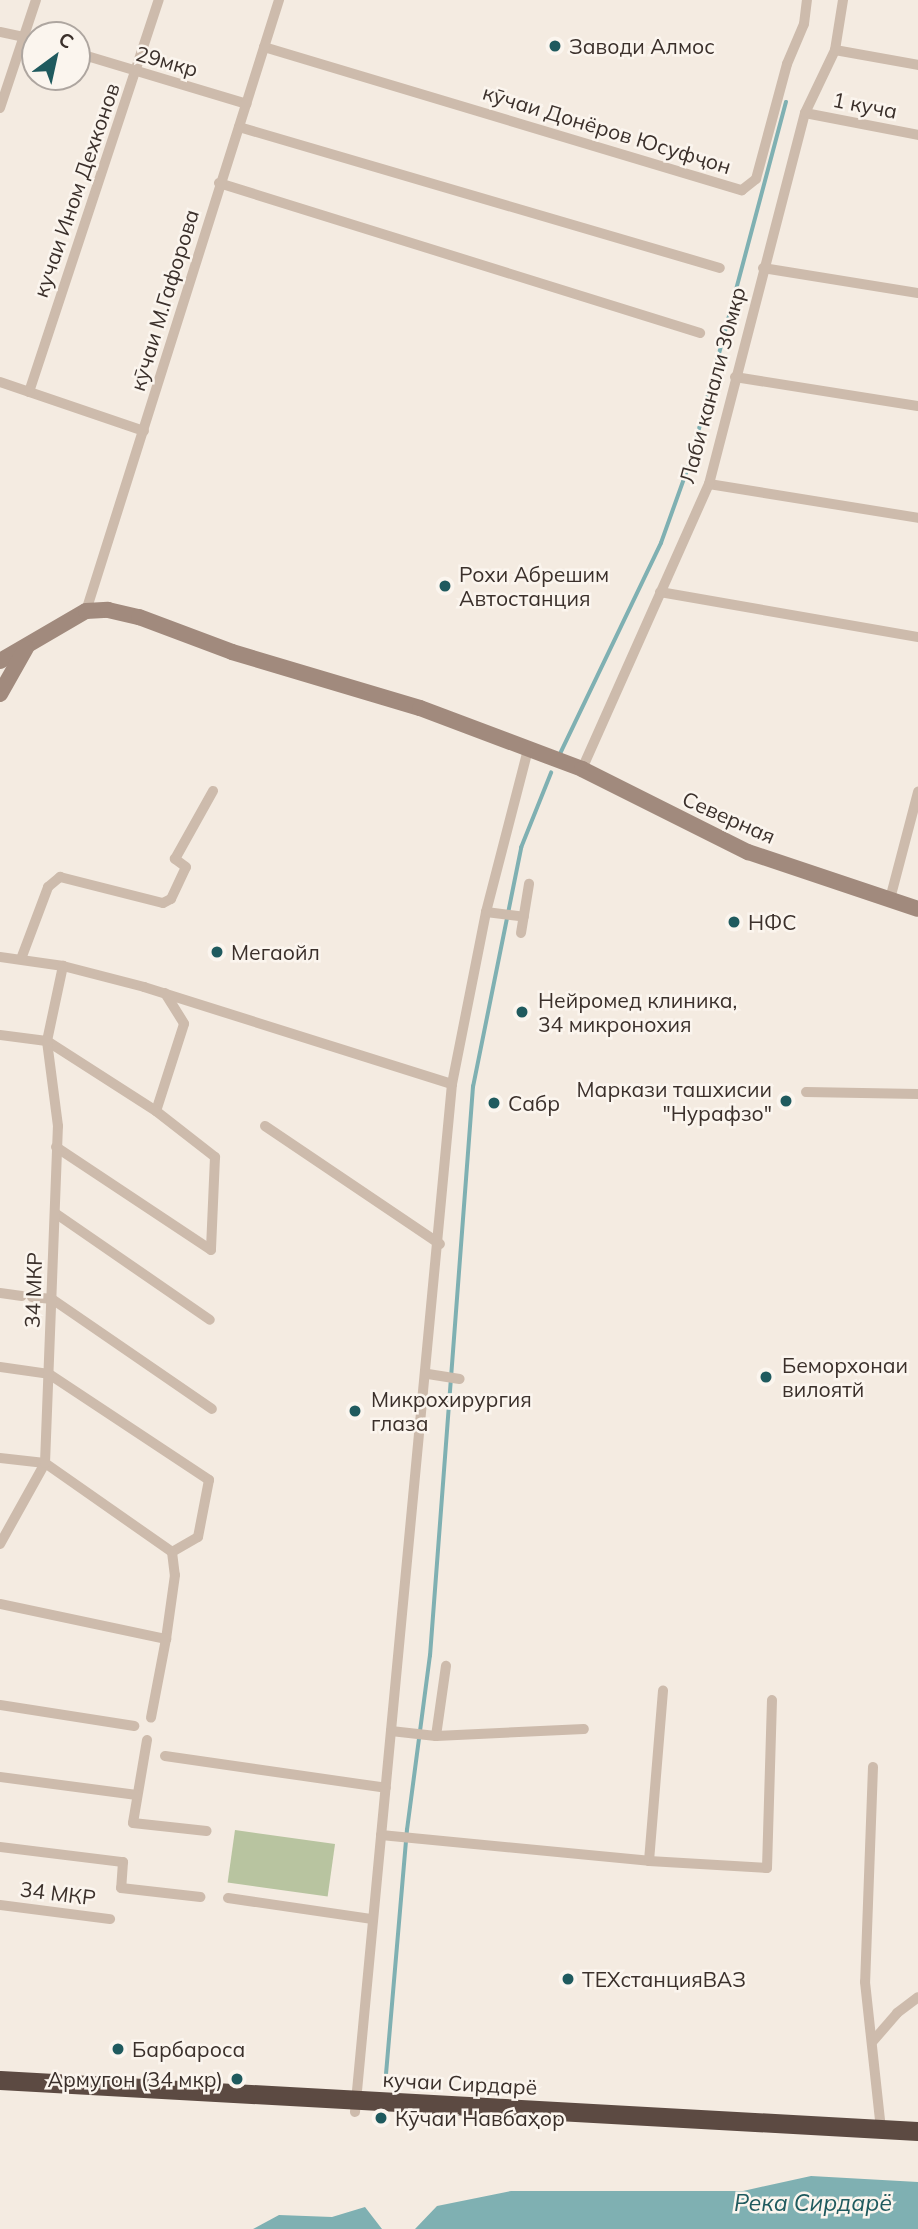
<!DOCTYPE html>
<html>
<head>
<meta charset="utf-8">
<style>
  body { margin:0 }
  #map { position:relative; width:918px; height:2229px; overflow:hidden; background:#f4ebe1; font-family:Mulish,sans-serif }
  div>[style] { position:absolute }
  .green>* { inset:0; background:#b8c4a0; transform-origin:0 0 }
  .water>* { inset:0; background:#7fb0b2 }
  .stream>* { height:3.5px; margin:-1.75px; padding:0 1.75px; transform-origin:1.75px; border-radius:1.75px; background:#7fb0b2 }
  .street>* { height:10px; margin:-5px; padding:0 5px; transform-origin:5px; border-radius:5px; background:#cdbbac }
  .secondary>* { height:16px; margin:-8px; padding:0 8px; transform-origin:8px; border-radius:8px; background:#a18a7d }
  .highway>* { height:19px; margin:-9.5px; padding:0 9.5px; transform-origin:9.5px; border-radius:9.5px; background:#5c4a42 }
  .dots>* { width:19px; height:19px; translate:-50% -50%; box-sizing:border-box; border:4px solid #fbf5ee; border-radius:50% }
  span { translate:-50% -50%; white-space:nowrap; text-align:center; line-height:1.15; -webkit-text-stroke:5px #fbf5ee; paint-order:stroke }
  .poi-label { font-size:21px; color:#3b302b }
  .left { translate:0 -50%; text-align:left }
  .right { translate:-100% -50%; text-align:right }
  .street-label { font-size:21px; color:#3b302b }
  .water-label { font-size:23px; color:#1f5a5e; font-style:italic }
  .north { position:absolute; left:21px; top:21px; width:70px; height:70px; box-sizing:border-box; background:#fbf5ee; border:2px solid #aea6a0; border-radius:50%; rotate:33deg; font-size:19px; font-weight:700; line-height:28px; text-align:center; color:#3b302b }
  .north::after { content:''; display:block; margin:auto; width:24px; height:32px; background:#1f5a5e; clip-path:polygon(50% 0,100% 100%,50% 72%,0 100%) }
</style>
</head>
<body>
<div id="map">
  <div class="green">
    <i style="left:235px;top:1830px;width:101px;height:53px;rotate:8deg"></i>
  </div>
  <div class="water">
    <i style="clip-path:polygon(811px 2176px,918px 2182px,918px 2229px,415px 2229px,437px 2206px,511px 2191px,743px 2191px)"></i>
    <i style="clip-path:polygon(365px 2207px,382px 2229px,253px 2229px,279px 2215px,332px 2217px)"></i>
  </div>
  <div class="stream">
    <i style="left:559px;top:756px;width:236px;rotate:-64.4deg"></i>
    <i style="left:661px;top:543px;width:89px;rotate:-70.3deg"></i>
    <i style="left:691px;top:459px;width:369px;rotate:-75.1deg"></i>
    <i style="left:385px;top:2086px;width:257px;rotate:-85.1deg"></i>
    <i style="left:407px;top:1830px;width:176px;rotate:-82.5deg"></i>
    <i style="left:430px;top:1656px;width:571px;rotate:-85.68deg"></i>
    <i style="left:473px;top:1087px;width:244px;rotate:-78.6deg"></i>
    <i style="left:521px;top:848px;width:81px;rotate:-68.2deg"></i>
  </div>
  <div class="street">
    <i style="left:0;top:32px;width:25px;rotate:12deg"></i>
    <i style="left:264px;top:47px;width:499px;rotate:16.7deg"></i>
    <i style="left:742px;top:190px;width:18px;rotate:-38deg"></i>
    <i style="left:756px;top:179px;width:119px;rotate:-74.9deg"></i>
    <i style="left:787px;top:64px;width:43px;rotate:-67deg"></i>
    <i style="left:804px;top:24px;width:24px;rotate:-83deg"></i>
    <i style="left:835px;top:50px;width:84px;rotate:10.2deg"></i>
    <i style="left:77px;top:53px;width:177px;rotate:16.7deg"></i>
    <i style="left:0;top:108px;width:114px;rotate:-71.6deg"></i>
    <i style="left:805px;top:113px;width:115px;rotate:11deg"></i>
    <i style="left:239px;top:127px;width:501px;rotate:16.34deg"></i>
    <i style="left:219px;top:183px;width:504px;rotate:17.32deg"></i>
    <i style="left:763px;top:268px;width:157px;rotate:9.2deg"></i>
    <i style="left:735px;top:377px;width:185px;rotate:9deg"></i>
    <i style="left:0;top:382px;width:152px;rotate:18.8deg"></i>
    <i style="left:29px;top:392px;width:413px;rotate:-71.7deg"></i>
    <i style="left:709px;top:484px;width:212px;rotate:9.2deg"></i>
    <i style="left:660px;top:592px;width:262px;rotate:9.9deg"></i>
    <i style="left:86px;top:611px;width:641px;rotate:-72.47deg"></i>
    <i style="left:582px;top:769px;width:312px;rotate:-66deg"></i>
    <i style="left:709px;top:484px;width:383px;rotate:-75.5deg"></i>
    <i style="left:805px;top:113px;width:70px;rotate:-64.5deg"></i>
    <i style="left:835px;top:50px;width:51px;rotate:-80.9deg"></i>
    <i style="left:890px;top:899px;width:111px;rotate:-75.3deg"></i>
    <i style="left:486px;top:912px;width:38px;rotate:7deg"></i>
    <i style="left:521px;top:933px;width:50px;rotate:-80.7deg"></i>
    <i style="left:0;top:957px;width:64px;rotate:8.1deg"></i>
    <i style="left:63px;top:966px;width:84px;rotate:14.5deg"></i>
    <i style="left:144px;top:987px;width:323px;rotate:17.5deg"></i>
    <i style="left:21px;top:959px;width:77px;rotate:-69.4deg"></i>
    <i style="left:48px;top:887px;width:16px;rotate:-40deg"></i>
    <i style="left:60px;top:877px;width:106px;rotate:14.2deg"></i>
    <i style="left:163px;top:903px;width:9px;rotate:-27deg"></i>
    <i style="left:171px;top:899px;width:35px;rotate:-65deg"></i>
    <i style="left:186px;top:867px;width:14px;rotate:-144deg"></i>
    <i style="left:175px;top:859px;width:78px;rotate:-60.8deg"></i>
    <i style="left:165px;top:993px;width:36px;rotate:58deg"></i>
    <i style="left:184px;top:1024px;width:91px;rotate:107.8deg"></i>
    <i style="left:156px;top:1111px;width:75px;rotate:37.9deg"></i>
    <i style="left:215px;top:1157px;width:93px;rotate:92.5deg"></i>
    <i style="left:0;top:1035px;width:47px;rotate:7.3deg"></i>
    <i style="left:47px;top:1041px;width:130px;rotate:32.7deg"></i>
    <i style="left:806px;top:1092px;width:112px;rotate:1deg"></i>
    <i style="left:265px;top:1126px;width:211px;rotate:34deg"></i>
    <i style="left:56px;top:1147px;width:186px;rotate:33.6deg"></i>
    <i style="left:55px;top:1213px;width:188px;rotate:34.6deg"></i>
    <i style="left:0;top:1293px;width:22px;rotate:8deg"></i>
    <i style="left:32px;top:1297px;width:20px;rotate:6deg"></i>
    <i style="left:52px;top:1299px;width:194px;rotate:34.5deg"></i>
    <i style="left:0;top:1367px;width:49px;rotate:8.1deg"></i>
    <i style="left:49px;top:1374px;width:192px;rotate:33.5deg"></i>
    <i style="left:209px;top:1480px;width:58px;rotate:100.9deg"></i>
    <i style="left:198px;top:1537px;width:30px;rotate:150deg"></i>
    <i style="left:172px;top:1552px;width:23px;rotate:83deg"></i>
    <i style="left:175px;top:1575px;width:65px;rotate:98deg"></i>
    <i style="left:428px;top:1374px;width:32px;rotate:9deg"></i>
    <i style="left:0;top:1458px;width:45px;rotate:6.3deg"></i>
    <i style="left:45px;top:1463px;width:155px;rotate:35deg"></i>
    <i style="left:0;top:1544px;width:93px;rotate:-60.9deg"></i>
    <i style="left:45px;top:1463px;width:337px;rotate:-87.8deg"></i>
    <i style="left:58px;top:1126px;width:86px;rotate:-97.4deg"></i>
    <i style="left:47px;top:1041px;width:77px;rotate:-78deg"></i>
    <i style="left:0;top:1604px;width:170px;rotate:11.9deg"></i>
    <i style="left:166px;top:1639px;width:80px;rotate:100.8deg"></i>
    <i style="left:0;top:1705px;width:136px;rotate:8.9deg"></i>
    <i style="left:391px;top:1731px;width:45px;rotate:6.3deg"></i>
    <i style="left:436px;top:1736px;width:148px;rotate:-2.7deg"></i>
    <i style="left:436px;top:1736px;width:71px;rotate:-81.9deg"></i>
    <i style="left:147px;top:1740px;width:84px;rotate:99.6deg"></i>
    <i style="left:133px;top:1823px;width:74px;rotate:6.2deg"></i>
    <i style="left:165px;top:1756px;width:223px;rotate:8.2deg"></i>
    <i style="left:873px;top:1767px;width:215px;rotate:92.1deg"></i>
    <i style="left:865px;top:1982px;width:148px;rotate:83.8deg"></i>
    <i style="left:0;top:1777px;width:138px;rotate:7.5deg"></i>
    <i style="left:381px;top:1835px;width:269px;rotate:5.5deg"></i>
    <i style="left:649px;top:1861px;width:171px;rotate:-85.3deg"></i>
    <i style="left:0;top:1847px;width:124px;rotate:7deg"></i>
    <i style="left:123px;top:1862px;width:26px;rotate:94deg"></i>
    <i style="left:121px;top:1888px;width:80px;rotate:6.5deg"></i>
    <i style="left:649px;top:1861px;width:118px;rotate:3.4deg"></i>
    <i style="left:767px;top:1868px;width:168px;rotate:-88.3deg"></i>
    <i style="left:228px;top:1898px;width:146px;rotate:8.3deg"></i>
    <i style="left:0;top:1905px;width:111px;rotate:7.3deg"></i>
    <i style="left:873px;top:2041px;width:37px;rotate:-49deg"></i>
    <i style="left:897px;top:2013px;width:26px;rotate:-37deg"></i>
    <i style="left:355px;top:2112px;width:1033px;rotate:-84.61deg"></i>
    <i style="left:452px;top:1084px;width:175px;rotate:-78.8deg"></i>
    <i style="left:486px;top:912px;width:167px;rotate:-75.5deg"></i>
  </div>
  <div class="secondary">
    <i style="left:0;top:661px;width:99px;rotate:-30.2deg"></i>
    <i style="left:86px;top:611px;width:22px;rotate:-3deg"></i>
    <i style="left:108px;top:610px;width:32px;rotate:13deg"></i>
    <i style="left:139px;top:617px;width:99px;rotate:20.6deg"></i>
    <i style="left:232px;top:652px;width:196px;rotate:16.6deg"></i>
    <i style="left:420px;top:708px;width:173px;rotate:20.6deg"></i>
    <i style="left:582px;top:769px;width:186px;rotate:26.6deg"></i>
    <i style="left:748px;top:852px;width:179px;rotate:18.5deg"></i>
    <i style="left:0;top:694px;width:53px;rotate:-60.5deg"></i>
  </div>
  <div class="highway">
    <i style="left:0;top:2080px;width:919px;rotate:3.18deg"></i>
  </div>
  <div class="dots">
    <i style="left:555px;top:46px;background:#1f5a5e"></i>
    <i style="left:445px;top:586px;background:#1f5a5e"></i>
    <i style="left:734px;top:922px;background:#1f5a5e"></i>
    <i style="left:217px;top:952px;background:#1f5a5e"></i>
    <i style="left:522px;top:1012px;background:#1f5a5e"></i>
    <i style="left:786px;top:1101px;background:#1f5a5e"></i>
    <i style="left:494px;top:1103px;background:#1f5a5e"></i>
    <i style="left:766px;top:1377px;background:#1f5a5e"></i>
    <i style="left:355px;top:1411px;background:#1f5a5e"></i>
    <i style="left:568px;top:1979px;background:#1f5a5e"></i>
    <i style="left:118px;top:2049px;background:#1f5a5e"></i>
    <i style="left:237px;top:2079px;background:#1f5a5e"></i>
    <i style="left:381px;top:2118px;background:#1f5a5e"></i>
  </div>
  <div class="poi-label">
    <span class="left" style="left:569px;top:46px">Заводи Алмос</span>
    <span class="left" style="left:459px;top:586px">Рохи Абрешим<br>Автостанция</span>
    <span class="left" style="left:748px;top:922px">НФС</span>
    <span class="left" style="left:231px;top:952px">Мегаойл</span>
    <span class="left" style="left:538px;top:1012px">Нейромед клиника,<br>34 микронохия</span>
    <span class="right" style="left:772px;top:1101px">Маркази ташхисии<br>"Нурафзо"</span>
    <span class="left" style="left:508px;top:1103px">Сабр</span>
    <span class="left" style="left:782px;top:1377px">Беморхонаи<br>вилоятй</span>
    <span class="left" style="left:371px;top:1411px">Микрохирургия<br>глаза</span>
    <span class="left" style="left:582px;top:1979px">ТЕХстанцияВАЗ</span>
    <span class="left" style="left:132px;top:2049px">Барбароса</span>
    <span class="right" style="left:223px;top:2079px">Армугон (34 мкр)</span>
    <span class="left" style="left:395px;top:2118px">Кӯчаи Навбаҳор</span>
  </div>
  <div class="street-label">
    <span style="left:167px;top:61px;rotate:16deg">29мкр</span>
    <span style="left:865px;top:105px;rotate:11deg">1 куча</span>
    <span style="left:607px;top:129px;rotate:17deg">кӯчаи Донёров Юсуфҷон</span>
    <span style="left:76px;top:190px;rotate:-71deg">кучаи Ином Дехконов</span>
    <span style="left:164px;top:300px;rotate:-73deg">кӯчаи М.Гафорова</span>
    <span style="left:712px;top:385px;rotate:-75deg">Лаби канали 30мкр</span>
    <span style="left:729px;top:817px;rotate:24deg">Северная</span>
    <span style="left:33px;top:1290px;rotate:-88deg">34 МКР</span>
    <span style="left:58px;top:1893px;rotate:7deg">34 МКР</span>
    <span style="left:460px;top:2083px;rotate:3deg">кучаи Сирдарё</span>
  </div>
  <div class="water-label">
    <span style="left:813px;top:2203px">Река Сирдарё</span>
  </div>
  <div class="north">С</div>
</div>
</body>
</html>
